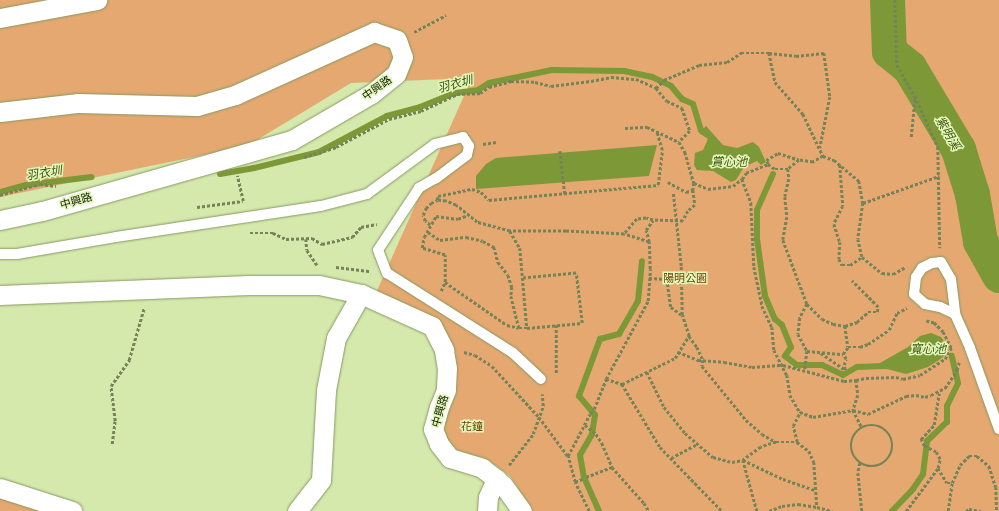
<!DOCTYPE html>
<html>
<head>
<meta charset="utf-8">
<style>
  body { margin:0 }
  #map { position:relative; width:999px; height:511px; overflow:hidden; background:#d5e9ad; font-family:Montserrat,"Noto Sans TC",sans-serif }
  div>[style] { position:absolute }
  .green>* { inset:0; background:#e5a870 }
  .water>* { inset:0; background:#7d9837 }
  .stream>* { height:6px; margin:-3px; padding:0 3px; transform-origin:3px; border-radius:3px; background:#7d9837 }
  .river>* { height:35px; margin:-17.5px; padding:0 17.5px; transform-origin:17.5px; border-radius:17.5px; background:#7d9837 }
  .path>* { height:2.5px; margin-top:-1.25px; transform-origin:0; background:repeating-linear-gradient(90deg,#758359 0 3px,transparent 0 5px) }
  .path>.ring { margin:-1.25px; padding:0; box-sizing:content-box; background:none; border:2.5px solid #758359; border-radius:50% }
  .roads { filter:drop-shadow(0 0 1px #879961) drop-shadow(0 0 1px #879961) }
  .service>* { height:10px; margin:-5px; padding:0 5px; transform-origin:5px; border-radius:5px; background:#fff }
  .minor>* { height:19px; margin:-9.5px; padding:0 9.5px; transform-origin:9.5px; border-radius:9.5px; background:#fff }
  span { translate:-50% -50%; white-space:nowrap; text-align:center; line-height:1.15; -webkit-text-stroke:3px #e2f7ba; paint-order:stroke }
  .street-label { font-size:11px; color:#181f08 }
  .park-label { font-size:11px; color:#724105 }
  .water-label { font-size:12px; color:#42530d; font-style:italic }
</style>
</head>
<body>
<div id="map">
  <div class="green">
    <i style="clip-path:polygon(0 0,999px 0,999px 511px,533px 511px,510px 476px,492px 463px,458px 453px,444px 440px,441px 420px,446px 337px,376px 293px,472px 78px,351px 83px,247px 146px,0 197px)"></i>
    <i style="clip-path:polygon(0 498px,41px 511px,0 511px)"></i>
  </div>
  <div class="water">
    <i style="clip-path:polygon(706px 126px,723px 145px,737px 148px,753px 142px,759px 147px,766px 162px,761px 165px,757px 161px,744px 167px,736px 180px,731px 182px,713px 171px,697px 170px,694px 165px,695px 153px,703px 150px,708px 139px,699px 133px)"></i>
    <i style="clip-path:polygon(657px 145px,649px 176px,476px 189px,476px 176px,486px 164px,496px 158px)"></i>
    <i style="clip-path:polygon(931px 333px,941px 337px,948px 347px,945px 355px,939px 360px,928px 367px,906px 374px,883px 368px,880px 363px,908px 347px,920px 336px)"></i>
  </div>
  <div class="stream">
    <i style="left:220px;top:174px;width:35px;rotate:-10deg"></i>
    <i style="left:254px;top:168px;width:67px;rotate:-13.8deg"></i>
    <i style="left:319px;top:152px;width:77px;rotate:-27.9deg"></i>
    <i style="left:387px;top:116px;width:34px;rotate:-15deg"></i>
    <i style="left:420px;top:107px;width:38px;rotate:-22deg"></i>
    <i style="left:455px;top:93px;width:23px;rotate:-7deg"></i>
    <i style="left:478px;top:90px;width:13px;rotate:-32deg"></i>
    <i style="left:489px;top:83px;width:64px;rotate:-11.7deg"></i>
    <i style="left:552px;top:70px;width:72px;rotate:0.8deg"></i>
    <i style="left:624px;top:71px;width:29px;rotate:12deg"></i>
    <i style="left:652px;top:77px;width:21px;rotate:25deg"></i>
    <i style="left:671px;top:86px;width:17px;rotate:50deg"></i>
    <i style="left:682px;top:99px;width:12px;rotate:24deg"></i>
    <i style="left:693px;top:104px;width:27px;rotate:73deg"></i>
    <i style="left:701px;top:130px;width:7px;rotate:27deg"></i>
    <i style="left:773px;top:174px;width:39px;rotate:114deg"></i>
    <i style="left:757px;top:210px;width:29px;rotate:90deg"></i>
    <i style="left:757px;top:239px;width:58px;rotate:82deg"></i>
    <i style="left:765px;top:296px;width:25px;rotate:67deg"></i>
    <i style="left:775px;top:319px;width:9px;rotate:41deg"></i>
    <i style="left:782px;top:325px;width:24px;rotate:68deg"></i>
    <i style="left:791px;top:347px;width:11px;rotate:124deg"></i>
    <i style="left:785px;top:356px;width:15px;rotate:37deg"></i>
    <i style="left:797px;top:365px;width:25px"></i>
    <i style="left:822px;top:365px;width:23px;rotate:25deg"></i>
    <i style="left:843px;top:375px;width:16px;rotate:-30deg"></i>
    <i style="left:857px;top:367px;width:33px;rotate:-2deg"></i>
    <i style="left:0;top:192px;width:27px;rotate:-15deg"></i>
    <i style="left:26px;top:185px;width:66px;rotate:-6.9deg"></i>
    <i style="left:599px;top:511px;width:36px;rotate:-114deg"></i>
    <i style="left:584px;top:478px;width:23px;rotate:-100deg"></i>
    <i style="left:580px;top:455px;width:24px;rotate:-60deg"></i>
    <i style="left:592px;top:434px;width:19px;rotate:-81deg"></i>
    <i style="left:595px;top:415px;width:25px;rotate:-130deg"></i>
    <i style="left:579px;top:396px;width:61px;rotate:-69.8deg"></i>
    <i style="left:600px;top:339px;width:20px;rotate:-15deg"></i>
    <i style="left:619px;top:334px;width:38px;rotate:-60deg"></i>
    <i style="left:638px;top:301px;width:40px;rotate:-84.3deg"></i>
    <i style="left:892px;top:511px;width:30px;rotate:-46deg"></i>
    <i style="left:913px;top:489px;width:18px;rotate:-56deg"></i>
    <i style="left:923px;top:474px;width:33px;rotate:-83deg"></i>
    <i style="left:927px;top:441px;width:28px;rotate:-44deg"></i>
    <i style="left:947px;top:422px;width:16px;rotate:-90deg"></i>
    <i style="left:947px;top:406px;width:25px;rotate:-64deg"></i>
    <i style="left:958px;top:383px;width:28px;rotate:-103deg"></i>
  </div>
  <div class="river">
    <i style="left:887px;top:0;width:51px;rotate:87.8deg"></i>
    <i style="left:889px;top:51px;width:26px;rotate:39deg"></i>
    <i style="left:909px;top:67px;width:96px;rotate:59.1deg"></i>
    <i style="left:958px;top:149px;width:47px;rotate:72.7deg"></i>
    <i style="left:972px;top:194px;width:48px;rotate:80.3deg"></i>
    <i style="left:980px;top:241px;width:39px;rotate:61deg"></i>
  </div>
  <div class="path">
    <i style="left:895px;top:0;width:65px;rotate:88.2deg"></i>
    <i style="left:897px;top:65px;width:36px;rotate:60deg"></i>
    <i style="left:915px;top:96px;width:56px;rotate:65.7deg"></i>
    <i style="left:938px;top:147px;width:101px;rotate:88.9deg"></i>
    <i style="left:414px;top:32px;width:36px;rotate:-28deg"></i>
    <i style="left:769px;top:53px;width:27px;rotate:6deg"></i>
    <i style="left:796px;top:56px;width:28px;rotate:-6deg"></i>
    <i style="left:824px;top:53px;width:44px;rotate:82.2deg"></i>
    <i style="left:830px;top:97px;width:52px;rotate:101.1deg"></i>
    <i style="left:656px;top:88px;width:11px;rotate:-45deg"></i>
    <i style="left:664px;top:80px;width:38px;rotate:-23deg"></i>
    <i style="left:699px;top:65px;width:28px;rotate:-6deg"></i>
    <i style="left:727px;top:62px;width:17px;rotate:-33deg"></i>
    <i style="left:741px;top:53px;width:28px"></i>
    <i style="left:769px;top:53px;width:30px;rotate:78deg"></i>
    <i style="left:775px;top:82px;width:43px;rotate:48.8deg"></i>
    <i style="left:803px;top:114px;width:47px;rotate:64.5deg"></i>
    <i style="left:823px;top:156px;width:12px;rotate:149deg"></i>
    <i style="left:813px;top:162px;width:14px;rotate:-172deg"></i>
    <i style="left:799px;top:160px;width:14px;rotate:141deg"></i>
    <i style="left:788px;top:169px;width:10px;rotate:84deg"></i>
    <i style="left:789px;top:179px;width:18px;rotate:103deg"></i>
    <i style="left:785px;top:197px;width:20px;rotate:84deg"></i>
    <i style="left:787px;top:217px;width:23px;rotate:100deg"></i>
    <i style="left:783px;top:240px;width:68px;rotate:69.4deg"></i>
    <i style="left:807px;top:304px;width:16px;rotate:117deg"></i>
    <i style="left:800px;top:318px;width:16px;rotate:97deg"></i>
    <i style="left:798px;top:334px;width:19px;rotate:62deg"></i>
    <i style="left:807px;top:351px;width:19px;rotate:96deg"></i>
    <i style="left:625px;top:128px;width:22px;rotate:-3deg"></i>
    <i style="left:647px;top:127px;width:35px;rotate:25deg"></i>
    <i style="left:911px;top:137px;width:40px;rotate:-84.3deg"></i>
    <i style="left:483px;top:144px;width:13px;rotate:-9deg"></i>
    <i style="left:560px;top:151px;width:43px;rotate:83.4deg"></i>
    <i style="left:823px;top:156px;width:12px;rotate:20deg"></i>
    <i style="left:834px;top:160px;width:33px;rotate:40deg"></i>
    <i style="left:859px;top:181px;width:22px;rotate:80deg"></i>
    <i style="left:863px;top:203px;width:36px;rotate:98deg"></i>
    <i style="left:858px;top:239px;width:18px;rotate:77deg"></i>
    <i style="left:862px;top:257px;width:26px;rotate:39deg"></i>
    <i style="left:882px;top:273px;width:11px;rotate:5deg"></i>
    <i style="left:893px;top:274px;width:13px;rotate:-29deg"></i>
    <i style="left:304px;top:157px;width:34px;rotate:-17deg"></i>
    <i style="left:336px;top:147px;width:60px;rotate:-27.8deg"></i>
    <i style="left:389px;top:119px;width:33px;rotate:-14deg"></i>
    <i style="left:421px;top:111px;width:40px;rotate:-25deg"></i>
    <i style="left:457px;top:94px;width:23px;rotate:-2deg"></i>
    <i style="left:480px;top:93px;width:11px;rotate:-34deg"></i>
    <i style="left:489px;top:87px;width:23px;rotate:-15deg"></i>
    <i style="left:511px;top:81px;width:24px;rotate:2deg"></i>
    <i style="left:535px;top:82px;width:16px;rotate:14deg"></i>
    <i style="left:551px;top:86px;width:40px;rotate:-7.1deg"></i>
    <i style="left:591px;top:81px;width:20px;rotate:-11deg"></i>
    <i style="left:611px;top:77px;width:25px;rotate:5deg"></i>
    <i style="left:636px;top:79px;width:22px;rotate:24deg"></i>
    <i style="left:656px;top:88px;width:17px;rotate:50deg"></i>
    <i style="left:667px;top:101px;width:17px;rotate:25deg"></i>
    <i style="left:682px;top:108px;width:24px;rotate:71deg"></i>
    <i style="left:690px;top:131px;width:16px;rotate:135deg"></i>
    <i style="left:679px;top:142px;width:12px;rotate:59deg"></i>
    <i style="left:685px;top:152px;width:32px;rotate:74deg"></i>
    <i style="left:694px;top:183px;width:7px;rotate:98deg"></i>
    <i style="left:693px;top:190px;width:15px;rotate:82deg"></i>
    <i style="left:695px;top:205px;width:9px;rotate:139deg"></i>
    <i style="left:688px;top:211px;width:11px;rotate:117deg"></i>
    <i style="left:683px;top:221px;width:30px;rotate:-178deg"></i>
    <i style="left:653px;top:220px;width:7px;rotate:-164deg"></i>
    <i style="left:646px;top:218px;width:9px;rotate:174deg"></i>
    <i style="left:637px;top:219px;width:20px;rotate:131deg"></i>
    <i style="left:768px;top:164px;width:4px;rotate:-117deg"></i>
    <i style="left:766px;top:160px;width:14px;rotate:-30deg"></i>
    <i style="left:778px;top:153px;width:22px;rotate:18deg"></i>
    <i style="left:840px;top:165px;width:41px;rotate:85.8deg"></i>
    <i style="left:843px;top:206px;width:20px;rotate:117deg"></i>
    <i style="left:834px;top:224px;width:19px;rotate:72deg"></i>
    <i style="left:840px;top:242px;width:17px;rotate:93deg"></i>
    <i style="left:839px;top:259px;width:7px;rotate:63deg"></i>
    <i style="left:842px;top:265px;width:8px"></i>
    <i style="left:850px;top:265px;width:14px;rotate:-34deg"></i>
    <i style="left:742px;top:179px;width:26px;rotate:69deg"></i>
    <i style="left:751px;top:203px;width:64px;rotate:87.3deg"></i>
    <i style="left:754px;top:267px;width:40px;rotate:78deg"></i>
    <i style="left:762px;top:306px;width:23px;rotate:65deg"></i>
    <i style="left:772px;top:327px;width:23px;rotate:85deg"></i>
    <i style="left:774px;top:350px;width:28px;rotate:63deg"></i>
    <i style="left:787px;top:375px;width:20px;rotate:81deg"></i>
    <i style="left:790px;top:395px;width:20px;rotate:60deg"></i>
    <i style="left:800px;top:412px;width:14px;rotate:21deg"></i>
    <i style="left:813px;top:417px;width:41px;rotate:-9.9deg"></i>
    <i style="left:853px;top:410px;width:16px;rotate:15deg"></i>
    <i style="left:868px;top:414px;width:42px;rotate:-25.3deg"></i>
    <i style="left:906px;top:396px;width:10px;rotate:-6deg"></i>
    <i style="left:916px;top:395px;width:9px;rotate:13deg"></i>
    <i style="left:925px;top:397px;width:6px;rotate:-18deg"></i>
    <i style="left:931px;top:395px;width:16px;rotate:-27deg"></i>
    <i style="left:945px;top:388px;width:22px;rotate:-56deg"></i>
    <i style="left:957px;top:370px;width:8px;rotate:-76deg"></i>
    <i style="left:668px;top:182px;width:21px;rotate:29deg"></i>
    <i style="left:686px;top:192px;width:7px;rotate:-16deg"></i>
    <i style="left:694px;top:183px;width:15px;rotate:23deg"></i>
    <i style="left:708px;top:189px;width:25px;rotate:-7deg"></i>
    <i style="left:733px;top:186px;width:11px;rotate:-38deg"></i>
    <i style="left:742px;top:179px;width:7px;rotate:-56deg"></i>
    <i style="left:746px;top:173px;width:24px;rotate:-22deg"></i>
    <i style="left:768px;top:164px;width:9px;rotate:36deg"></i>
    <i style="left:775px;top:169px;width:13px"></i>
    <i style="left:0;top:195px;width:41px;rotate:-15.4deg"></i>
    <i style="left:40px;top:184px;width:16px;rotate:7deg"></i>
    <i style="left:863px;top:203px;width:81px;rotate:-19.6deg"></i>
    <i style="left:197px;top:207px;width:46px;rotate:-7.4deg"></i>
    <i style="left:243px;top:201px;width:26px;rotate:-103deg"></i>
    <i style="left:430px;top:225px;width:6px;rotate:-141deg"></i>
    <i style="left:425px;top:221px;width:6px;rotate:-108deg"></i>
    <i style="left:423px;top:215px;width:8px;rotate:-67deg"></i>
    <i style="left:426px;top:208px;width:7px;rotate:-45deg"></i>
    <i style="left:431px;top:203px;width:7px;rotate:-27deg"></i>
    <i style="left:510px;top:231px;width:20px;rotate:60deg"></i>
    <i style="left:520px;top:248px;width:80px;rotate:85deg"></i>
    <i style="left:527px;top:328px;width:55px;rotate:-5.2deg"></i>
    <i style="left:582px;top:323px;width:50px;rotate:-96.8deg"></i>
    <i style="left:576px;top:273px;width:53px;rotate:174.6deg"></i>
    <i style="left:428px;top:232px;width:14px;rotate:34deg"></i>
    <i style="left:440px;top:240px;width:26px;rotate:-7deg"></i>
    <i style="left:466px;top:237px;width:17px;rotate:13deg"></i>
    <i style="left:483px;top:241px;width:13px;rotate:29deg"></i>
    <i style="left:494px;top:247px;width:16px;rotate:75deg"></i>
    <i style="left:498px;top:262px;width:16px;rotate:52deg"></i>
    <i style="left:508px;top:275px;width:13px;rotate:72deg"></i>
    <i style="left:512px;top:287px;width:9px;rotate:96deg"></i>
    <i style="left:511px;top:296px;width:33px;rotate:76deg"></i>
    <i style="left:250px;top:233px;width:23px"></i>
    <i style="left:273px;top:233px;width:14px;rotate:25deg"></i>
    <i style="left:286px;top:239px;width:26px;rotate:-2deg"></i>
    <i style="left:312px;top:238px;width:12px;rotate:31deg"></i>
    <i style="left:322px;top:244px;width:31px;rotate:-13deg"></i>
    <i style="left:352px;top:237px;width:13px;rotate:-48deg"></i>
    <i style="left:361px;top:227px;width:16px;rotate:-11deg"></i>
    <i style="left:306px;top:239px;width:11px;rotate:85deg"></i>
    <i style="left:307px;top:250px;width:18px;rotate:56deg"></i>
    <i style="left:649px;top:242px;width:26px;rotate:-162deg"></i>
    <i style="left:624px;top:234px;width:58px;rotate:-177deg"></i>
    <i style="left:566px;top:231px;width:56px;rotate:180deg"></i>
    <i style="left:510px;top:231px;width:34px;rotate:-165deg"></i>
    <i style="left:477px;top:222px;width:27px;rotate:-141deg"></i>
    <i style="left:456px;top:205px;width:11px;rotate:-158deg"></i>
    <i style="left:446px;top:201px;width:9px;rotate:-174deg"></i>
    <i style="left:437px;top:200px;width:4px;rotate:-76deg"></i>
    <i style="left:438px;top:196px;width:35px;rotate:-12deg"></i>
    <i style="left:472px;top:189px;width:9px;rotate:18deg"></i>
    <i style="left:481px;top:192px;width:11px;rotate:45deg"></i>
    <i style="left:489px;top:200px;width:170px;rotate:-5.1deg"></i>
    <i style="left:658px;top:185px;width:35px;rotate:-83deg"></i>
    <i style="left:662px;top:150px;width:18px;rotate:-106deg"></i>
    <i style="left:336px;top:267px;width:35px;rotate:7deg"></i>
    <i style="left:649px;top:278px;width:18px;rotate:3deg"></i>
    <i style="left:667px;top:279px;width:28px;rotate:82deg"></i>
    <i style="left:671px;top:307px;width:14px;rotate:36deg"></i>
    <i style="left:445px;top:282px;width:75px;rotate:34.7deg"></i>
    <i style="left:507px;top:325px;width:12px;rotate:14deg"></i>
    <i style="left:519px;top:328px;width:8px"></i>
    <i style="left:441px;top:291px;width:10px;rotate:-66deg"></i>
    <i style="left:445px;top:282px;width:27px;rotate:-90deg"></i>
    <i style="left:445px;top:255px;width:24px;rotate:-163deg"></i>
    <i style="left:422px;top:248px;width:11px;rotate:-80deg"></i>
    <i style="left:424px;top:237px;width:24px;rotate:-60deg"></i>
    <i style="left:436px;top:216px;width:22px;rotate:8deg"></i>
    <i style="left:458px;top:219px;width:11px;rotate:-22deg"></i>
    <i style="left:807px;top:304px;width:21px;rotate:45deg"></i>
    <i style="left:822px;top:319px;width:12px;rotate:24deg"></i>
    <i style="left:833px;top:324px;width:12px;rotate:9deg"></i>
    <i style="left:845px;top:326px;width:13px;rotate:-18deg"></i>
    <i style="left:857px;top:322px;width:15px;rotate:-42deg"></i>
    <i style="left:868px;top:312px;width:9px"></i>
    <i style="left:877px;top:312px;width:5px;rotate:-79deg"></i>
    <i style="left:878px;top:307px;width:37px;rotate:-135deg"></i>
    <i style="left:845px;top:326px;width:21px;rotate:82deg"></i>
    <i style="left:689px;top:336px;width:14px;rotate:54deg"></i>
    <i style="left:697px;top:347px;width:14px;rotate:65deg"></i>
    <i style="left:703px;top:360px;width:6px;rotate:99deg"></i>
    <i style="left:702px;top:366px;width:70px;rotate:50.8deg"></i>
    <i style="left:746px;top:420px;width:21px;rotate:41deg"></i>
    <i style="left:762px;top:434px;width:16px;rotate:30deg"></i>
    <i style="left:776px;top:442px;width:21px"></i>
    <i style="left:797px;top:442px;width:15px;rotate:37deg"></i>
    <i style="left:809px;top:451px;width:12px;rotate:66deg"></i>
    <i style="left:814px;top:462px;width:45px;rotate:86.2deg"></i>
    <i style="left:817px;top:507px;width:16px;rotate:15deg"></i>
    <i style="left:807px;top:351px;width:36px;rotate:5deg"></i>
    <i style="left:843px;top:354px;width:9px;rotate:-54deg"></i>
    <i style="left:848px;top:347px;width:12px"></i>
    <i style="left:860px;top:347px;width:9px;rotate:-21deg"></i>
    <i style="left:868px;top:344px;width:25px;rotate:-34deg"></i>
    <i style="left:889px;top:330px;width:19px;rotate:-65deg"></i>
    <i style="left:897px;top:313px;width:11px;rotate:-27deg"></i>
    <i style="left:464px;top:352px;width:11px;rotate:15deg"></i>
    <i style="left:475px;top:355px;width:20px;rotate:33deg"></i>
    <i style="left:492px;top:366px;width:69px;rotate:47.3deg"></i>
    <i style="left:539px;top:417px;width:49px;rotate:53.4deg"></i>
    <i style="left:678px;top:352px;width:22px;rotate:22deg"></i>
    <i style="left:698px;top:360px;width:26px;rotate:4deg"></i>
    <i style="left:724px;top:362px;width:28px;rotate:10deg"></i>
    <i style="left:752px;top:367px;width:31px;rotate:-4deg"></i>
    <i style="left:783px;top:365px;width:63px;rotate:14.7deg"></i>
    <i style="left:844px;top:381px;width:12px;rotate:-5deg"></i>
    <i style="left:856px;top:380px;width:15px;rotate:82deg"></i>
    <i style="left:858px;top:395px;width:16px;rotate:108deg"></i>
    <i style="left:853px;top:410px;width:20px;rotate:63deg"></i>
    <i style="left:821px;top:353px;width:29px;rotate:35deg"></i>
    <i style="left:845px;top:370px;width:5px;rotate:-101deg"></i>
    <i style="left:844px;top:365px;width:6px;rotate:-72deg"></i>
    <i style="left:846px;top:359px;width:6px;rotate:-121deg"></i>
    <i style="left:647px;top:372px;width:39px;rotate:64deg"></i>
    <i style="left:664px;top:407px;width:33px;rotate:51deg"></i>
    <i style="left:685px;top:433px;width:37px;rotate:41deg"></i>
    <i style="left:713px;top:457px;width:20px;rotate:15deg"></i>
    <i style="left:732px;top:462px;width:11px;rotate:-10deg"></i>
    <i style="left:743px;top:460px;width:53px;rotate:74.6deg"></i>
    <i style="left:556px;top:373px;width:48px;rotate:-90deg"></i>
    <i style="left:606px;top:379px;width:17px;rotate:17deg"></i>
    <i style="left:622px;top:384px;width:74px;rotate:58.9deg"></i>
    <i style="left:660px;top:447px;width:89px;rotate:45.9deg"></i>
    <i style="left:856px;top:380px;width:10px;rotate:-11deg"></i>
    <i style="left:866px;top:378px;width:30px;rotate:-2deg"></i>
    <i style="left:896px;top:377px;width:7px;rotate:16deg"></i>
    <i style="left:903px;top:379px;width:17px;rotate:-13deg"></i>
    <i style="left:920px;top:375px;width:30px;rotate:-33deg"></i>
    <i style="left:945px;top:359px;width:13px;rotate:-61deg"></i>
    <i style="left:951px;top:348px;width:18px;rotate:-117deg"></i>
    <i style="left:943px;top:332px;width:13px;rotate:-135deg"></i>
    <i style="left:934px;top:323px;width:8px;rotate:-166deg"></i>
    <i style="left:622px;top:384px;width:59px;rotate:-26.1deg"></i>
    <i style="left:675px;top:358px;width:26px;rotate:-58deg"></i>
    <i style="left:689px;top:336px;width:22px;rotate:-108deg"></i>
    <i style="left:682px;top:315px;width:49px;rotate:-91.2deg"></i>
    <i style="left:681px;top:266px;width:74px;rotate:-96.2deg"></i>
    <i style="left:585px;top:425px;width:14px;rotate:39deg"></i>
    <i style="left:596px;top:434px;width:11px;rotate:56deg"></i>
    <i style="left:602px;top:443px;width:26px;rotate:67deg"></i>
    <i style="left:612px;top:467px;width:48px;rotate:48.4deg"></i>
    <i style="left:644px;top:503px;width:9px;rotate:58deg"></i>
    <i class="ring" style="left:851px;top:425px;width:39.5px;height:39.5px"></i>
    <i style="left:776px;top:442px;width:16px;rotate:162deg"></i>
    <i style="left:761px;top:447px;width:22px;rotate:144deg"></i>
    <i style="left:743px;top:460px;width:44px;rotate:25.4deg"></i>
    <i style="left:783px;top:479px;width:34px;rotate:19deg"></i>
    <i style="left:797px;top:442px;width:16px;rotate:-104deg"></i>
    <i style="left:793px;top:426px;width:16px;rotate:-63deg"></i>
    <i style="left:112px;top:444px;width:23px;rotate:-83deg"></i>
    <i style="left:115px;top:421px;width:35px;rotate:-97deg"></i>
    <i style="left:111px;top:386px;width:32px;rotate:-55deg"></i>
    <i style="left:129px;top:360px;width:54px;rotate:-73.9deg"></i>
    <i style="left:671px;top:458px;width:30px;rotate:-28deg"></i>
    <i style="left:860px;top:463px;width:10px;rotate:101deg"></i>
    <i style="left:858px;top:473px;width:38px;rotate:84deg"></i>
    <i style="left:509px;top:465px;width:39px;rotate:-52deg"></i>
    <i style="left:533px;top:434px;width:30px;rotate:-70deg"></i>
    <i style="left:543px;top:406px;width:12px;rotate:-95deg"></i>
    <i style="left:938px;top:468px;width:17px;rotate:59deg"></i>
    <i style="left:947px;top:483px;width:5px"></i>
    <i style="left:586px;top:477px;width:28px;rotate:-21deg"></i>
    <i style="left:575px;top:482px;width:8px;rotate:-23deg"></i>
    <i style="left:589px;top:511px;width:32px;rotate:-116deg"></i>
    <i style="left:575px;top:482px;width:27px;rotate:-105deg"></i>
    <i style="left:568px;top:456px;width:47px;rotate:-62.4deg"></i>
    <i style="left:590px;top:414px;width:6px;rotate:-51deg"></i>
    <i style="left:594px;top:409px;width:32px;rotate:-68deg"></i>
    <i style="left:606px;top:379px;width:89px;rotate:-61.7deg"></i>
    <i style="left:648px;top:301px;width:32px;rotate:-86deg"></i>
    <i style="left:650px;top:269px;width:27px;rotate:-92deg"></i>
    <i style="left:649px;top:242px;width:12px;rotate:-104deg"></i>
    <i style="left:646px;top:230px;width:12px;rotate:-55deg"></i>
    <i style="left:769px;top:511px;width:14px;rotate:-21deg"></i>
    <i style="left:782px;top:506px;width:16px;rotate:-7deg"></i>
    <i style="left:798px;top:504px;width:19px;rotate:9deg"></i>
    <i style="left:906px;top:511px;width:54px;rotate:-53.3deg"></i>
    <i style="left:938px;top:468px;width:9px;rotate:-77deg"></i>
    <i style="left:940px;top:459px;width:8px;rotate:-120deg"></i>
    <i style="left:936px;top:452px;width:13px;rotate:-153deg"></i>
    <i style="left:924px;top:446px;width:8px;rotate:-113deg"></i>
    <i style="left:921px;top:439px;width:19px;rotate:-47deg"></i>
    <i style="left:934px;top:425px;width:32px;rotate:-81deg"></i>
    <i style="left:948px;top:511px;width:28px;rotate:-82deg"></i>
    <i style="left:952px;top:483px;width:20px;rotate:-66deg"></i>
    <i style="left:960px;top:465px;width:13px;rotate:-45deg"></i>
    <i style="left:969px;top:456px;width:8px"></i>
    <i style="left:977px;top:456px;width:16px;rotate:40deg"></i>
    <i style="left:989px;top:466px;width:22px;rotate:72deg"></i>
    <i style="left:996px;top:487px;width:24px;rotate:88deg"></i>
    <i style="left:966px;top:511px;width:4px;rotate:-34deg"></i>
    <i style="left:969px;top:509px;width:12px;rotate:9deg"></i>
  </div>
  <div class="roads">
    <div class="service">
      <i style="left:0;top:254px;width:17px"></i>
      <i style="left:17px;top:254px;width:100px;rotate:-9.7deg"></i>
      <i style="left:116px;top:237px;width:207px;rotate:-8.6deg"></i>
      <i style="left:321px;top:206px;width:48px;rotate:-14.6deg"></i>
      <i style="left:367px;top:194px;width:84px;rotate:-36.3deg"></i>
      <i style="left:435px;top:144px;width:29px;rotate:-14deg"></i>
      <i style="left:463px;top:137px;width:11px;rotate:56deg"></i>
      <i style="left:469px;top:146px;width:9px;rotate:103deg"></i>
      <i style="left:467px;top:155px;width:39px;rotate:143deg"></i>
      <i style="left:436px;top:178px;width:20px;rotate:150deg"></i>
      <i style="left:419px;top:188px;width:74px;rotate:123.5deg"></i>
      <i style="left:378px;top:250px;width:25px;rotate:69deg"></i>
      <i style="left:387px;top:273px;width:149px;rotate:32.4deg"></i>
      <i style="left:513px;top:353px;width:38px;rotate:43deg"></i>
      <i style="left:955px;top:314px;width:17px;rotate:-155deg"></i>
      <i style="left:940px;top:307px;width:15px;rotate:-169deg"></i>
      <i style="left:925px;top:304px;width:15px;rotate:-138deg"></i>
      <i style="left:914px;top:294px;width:17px;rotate:-83deg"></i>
      <i style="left:916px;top:277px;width:11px;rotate:-56deg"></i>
      <i style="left:922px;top:268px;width:11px;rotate:-27deg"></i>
      <i style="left:932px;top:263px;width:9px;rotate:-6deg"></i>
      <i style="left:941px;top:262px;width:20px;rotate:60deg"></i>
      <i style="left:951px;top:279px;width:35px;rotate:83deg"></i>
      <i style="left:955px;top:314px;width:37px;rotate:66deg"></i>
      <i style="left:970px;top:348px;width:86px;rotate:70.3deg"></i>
    </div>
    <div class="minor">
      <i style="left:0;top:18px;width:99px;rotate:-10.5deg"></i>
      <i style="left:0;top:112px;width:79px;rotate:-6.6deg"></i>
      <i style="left:78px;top:103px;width:119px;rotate:1.4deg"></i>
      <i style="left:197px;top:106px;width:40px;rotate:-16deg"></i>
      <i style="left:235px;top:95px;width:153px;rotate:-24.4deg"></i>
      <i style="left:374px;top:32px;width:24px;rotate:19deg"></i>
      <i style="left:397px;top:40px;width:18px;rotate:71deg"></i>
      <i style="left:403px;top:57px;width:18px;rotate:112deg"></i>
      <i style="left:396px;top:74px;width:32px;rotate:141deg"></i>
      <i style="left:371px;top:94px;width:91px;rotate:149.8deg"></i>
      <i style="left:292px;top:140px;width:260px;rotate:164.1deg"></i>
      <i style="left:42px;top:211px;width:43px;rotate:167.9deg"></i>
      <i style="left:0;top:295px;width:249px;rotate:-2.3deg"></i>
      <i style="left:249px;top:285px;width:70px"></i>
      <i style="left:319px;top:285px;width:43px;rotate:12.1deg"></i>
      <i style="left:361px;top:294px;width:78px;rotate:24.3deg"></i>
      <i style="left:432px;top:326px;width:27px;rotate:63deg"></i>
      <i style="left:444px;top:350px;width:18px;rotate:81deg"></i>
      <i style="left:447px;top:368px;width:22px;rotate:93deg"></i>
      <i style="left:446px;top:390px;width:18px;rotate:112deg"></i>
      <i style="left:439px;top:407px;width:23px;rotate:105deg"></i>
      <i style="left:433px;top:429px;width:16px;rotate:68deg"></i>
      <i style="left:439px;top:444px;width:18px;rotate:52deg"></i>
      <i style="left:450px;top:458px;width:34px;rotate:17deg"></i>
      <i style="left:482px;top:468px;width:18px;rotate:38deg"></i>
      <i style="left:496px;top:479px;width:9px;rotate:41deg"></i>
      <i style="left:503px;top:485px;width:32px;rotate:54deg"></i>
      <i style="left:0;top:488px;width:76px;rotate:17.7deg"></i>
      <i style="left:297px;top:511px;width:39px;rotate:-52deg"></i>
      <i style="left:321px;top:480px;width:90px;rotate:-86.8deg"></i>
      <i style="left:326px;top:390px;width:53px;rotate:-79.1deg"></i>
      <i style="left:336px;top:338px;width:51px;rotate:-60.4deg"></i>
      <i style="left:487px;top:511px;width:14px;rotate:-86deg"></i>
      <i style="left:488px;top:497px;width:20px;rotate:-66deg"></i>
    </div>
  </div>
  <div class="street-label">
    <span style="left:377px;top:88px;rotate:-35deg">中興路</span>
    <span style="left:76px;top:201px;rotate:-16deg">中興路</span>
    <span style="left:440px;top:411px;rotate:-74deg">中興路</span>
  </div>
  <div class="park-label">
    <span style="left:685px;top:278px">陽明公園</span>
    <span style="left:472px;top:426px">花鐘</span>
  </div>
  <div class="water-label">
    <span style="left:455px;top:84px;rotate:-15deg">羽衣圳</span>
    <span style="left:948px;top:133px;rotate:60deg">紫明溪</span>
    <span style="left:729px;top:162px">賞心池</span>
    <span style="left:44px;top:173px;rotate:-9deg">羽衣圳</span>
    <span style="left:928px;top:349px">寬心池</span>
  </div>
</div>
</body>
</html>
